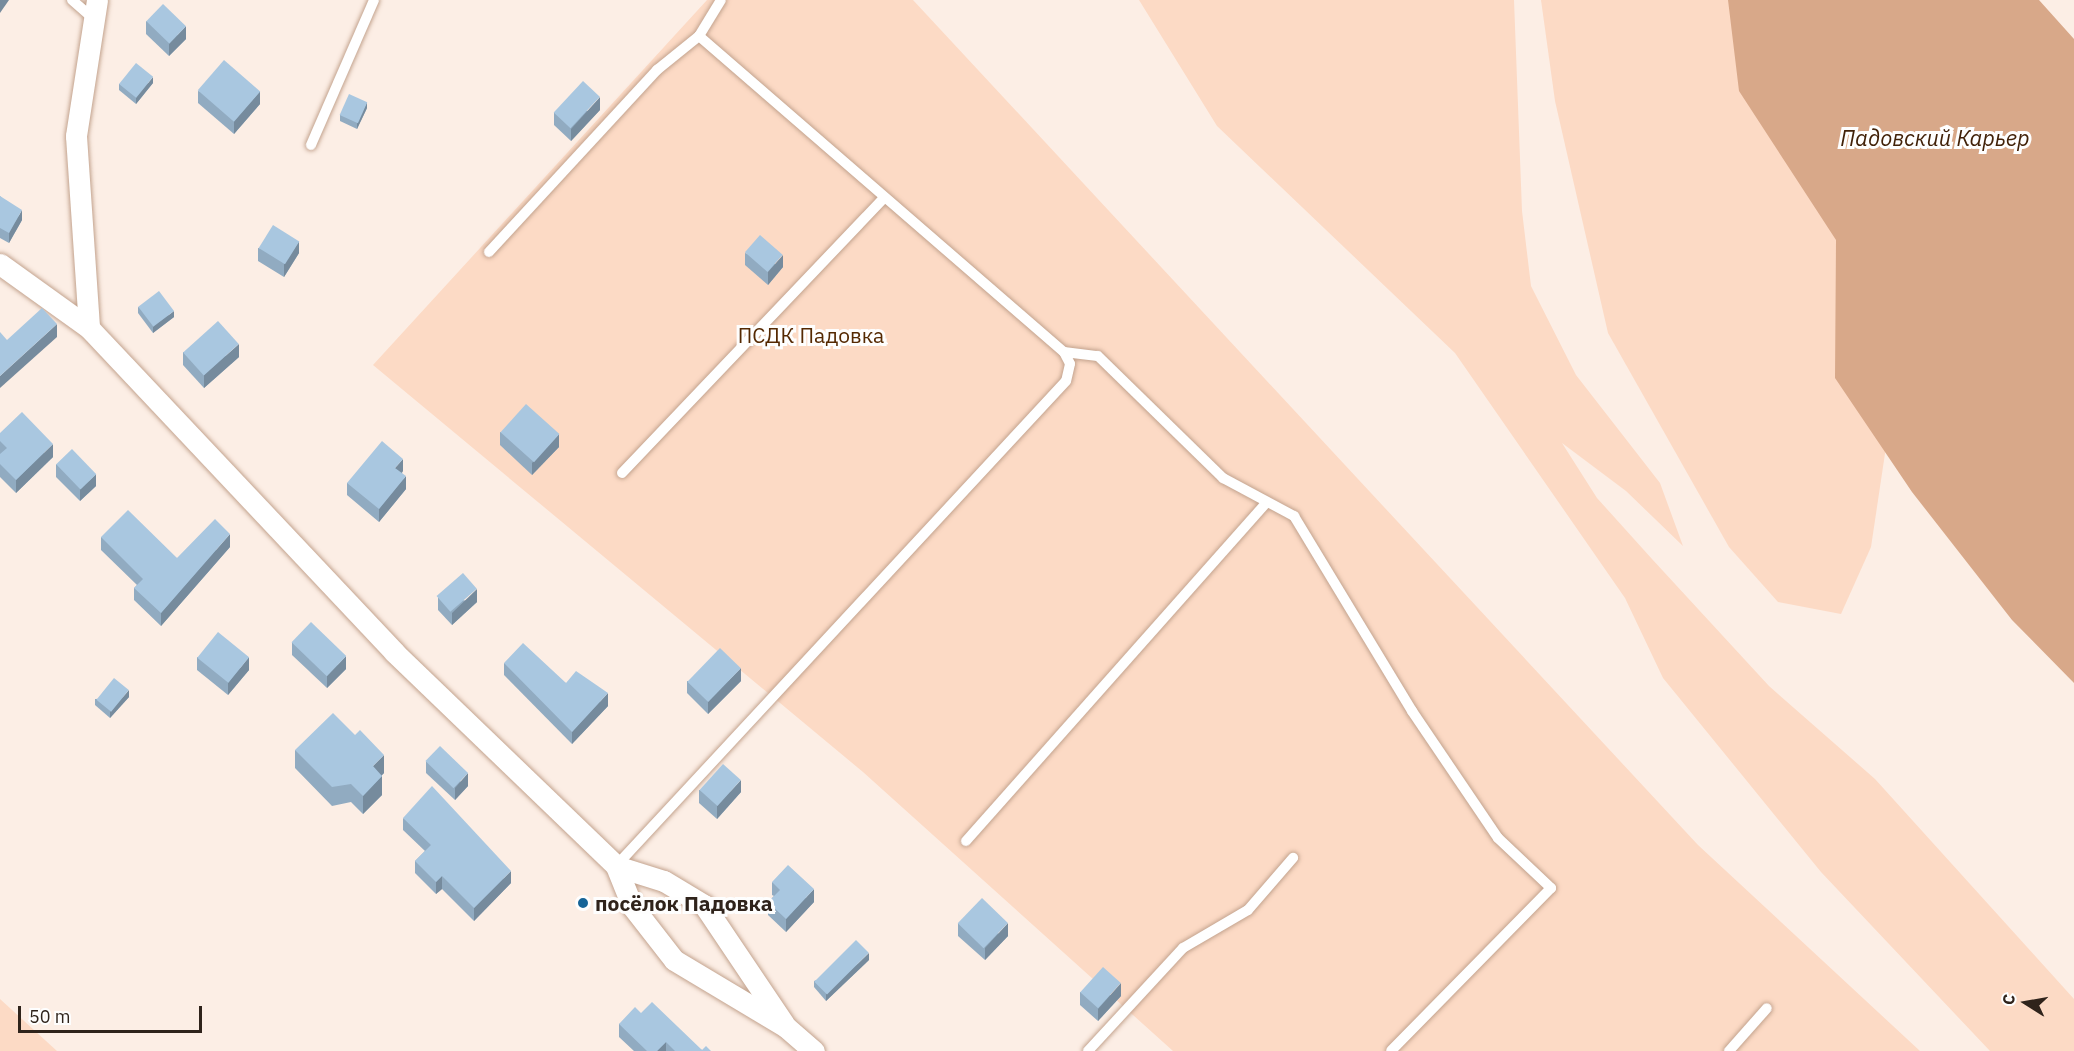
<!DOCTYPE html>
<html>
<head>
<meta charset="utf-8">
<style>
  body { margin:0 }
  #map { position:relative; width:2074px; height:1051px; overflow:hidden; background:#fceee5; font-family:"IBM Plex Sans",sans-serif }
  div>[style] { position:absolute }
  .green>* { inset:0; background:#fcdac5 }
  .water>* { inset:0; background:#d8a889 }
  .roads { filter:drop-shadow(0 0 2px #c3a38e) drop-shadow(0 0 2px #c3a38e) }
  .service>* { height:10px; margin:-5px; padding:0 5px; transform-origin:5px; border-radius:5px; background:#fff }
  .minor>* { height:21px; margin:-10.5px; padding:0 10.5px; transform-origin:10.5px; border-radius:10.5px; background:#fff }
  .wall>* { inset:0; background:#91abc1 }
  .shaded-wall>* { inset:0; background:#768b9d }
  .building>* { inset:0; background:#a9c7e0; transform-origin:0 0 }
  .dots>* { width:16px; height:16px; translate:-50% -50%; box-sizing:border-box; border:3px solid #fefefe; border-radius:50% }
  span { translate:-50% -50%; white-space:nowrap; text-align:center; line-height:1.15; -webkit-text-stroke:6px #fefefe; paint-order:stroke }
  .park-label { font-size:21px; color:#552902 }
  .poi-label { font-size:21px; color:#2f231b; font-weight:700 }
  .left { translate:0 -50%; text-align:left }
  .water-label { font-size:22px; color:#412108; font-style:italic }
  .north { position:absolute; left:1996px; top:973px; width:60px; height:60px; -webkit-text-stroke:4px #fefefe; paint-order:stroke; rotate:281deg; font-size:16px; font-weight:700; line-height:24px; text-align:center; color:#2f231b }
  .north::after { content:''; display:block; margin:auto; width:21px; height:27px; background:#2f231b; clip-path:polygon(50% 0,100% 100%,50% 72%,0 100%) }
  .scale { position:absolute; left:18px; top:1006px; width:184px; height:27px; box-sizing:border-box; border:3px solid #2f231b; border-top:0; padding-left:8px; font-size:18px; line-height:21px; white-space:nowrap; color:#2f231b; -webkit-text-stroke:4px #fefefe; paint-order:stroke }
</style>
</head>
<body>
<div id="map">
  <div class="green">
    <i style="clip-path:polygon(707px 0,913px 0,1698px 845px,1920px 1051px,1173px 1051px,863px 772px,373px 365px)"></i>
    <i style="clip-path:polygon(1139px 0,1514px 0,1522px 211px,1531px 286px,1576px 375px,1660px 483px,1683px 546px,1626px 491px,1562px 443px,1597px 498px,1652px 559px,1769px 686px,1875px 779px,2074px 999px,2074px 1051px,1990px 1051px,1821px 872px,1663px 678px,1625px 598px,1455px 353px,1217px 126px)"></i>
    <i style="clip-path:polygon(1541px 0,1953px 0,1871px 547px,1841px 614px,1778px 602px,1729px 547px,1608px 333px,1555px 101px)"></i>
    <i style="clip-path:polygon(0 999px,57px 1051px,0 1051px)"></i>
  </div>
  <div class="water">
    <i style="clip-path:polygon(1728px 0,2039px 0,2074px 39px,2074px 683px,2012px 620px,1912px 492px,1835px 378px,1836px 240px,1739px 91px)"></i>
  </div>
  <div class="roads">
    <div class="service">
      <i style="left:72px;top:0;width:28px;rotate:41deg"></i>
      <i style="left:699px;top:36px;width:42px;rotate:-58.6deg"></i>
      <i style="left:311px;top:145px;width:158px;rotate:-66.5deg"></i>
      <i style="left:489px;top:252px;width:248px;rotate:-47.3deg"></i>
      <i style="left:657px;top:70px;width:54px;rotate:-39deg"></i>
      <i style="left:699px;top:36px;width:483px;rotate:40.9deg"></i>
      <i style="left:1064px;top:352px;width:13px;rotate:63deg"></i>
      <i style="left:1070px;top:364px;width:17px;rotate:103deg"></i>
      <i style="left:1066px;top:381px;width:662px;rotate:132.86deg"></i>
      <i style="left:1064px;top:352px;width:34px;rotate:7deg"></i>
      <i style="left:1098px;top:356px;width:175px;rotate:44.3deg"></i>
      <i style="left:1223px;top:478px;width:81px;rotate:28.2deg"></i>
      <i style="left:1294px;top:516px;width:228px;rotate:58.8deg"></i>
      <i style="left:1412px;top:711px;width:153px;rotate:55.9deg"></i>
      <i style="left:1498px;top:838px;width:73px;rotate:43.3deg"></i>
      <i style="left:1551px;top:888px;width:228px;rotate:134.5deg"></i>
      <i style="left:622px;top:473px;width:378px;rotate:-46.4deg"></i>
      <i style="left:966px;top:841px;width:452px;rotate:-48.4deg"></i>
      <i style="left:1088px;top:1051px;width:140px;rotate:-47.3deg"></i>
      <i style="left:1183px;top:948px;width:75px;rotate:-30.3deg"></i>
      <i style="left:1248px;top:910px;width:69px;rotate:-49.1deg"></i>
      <i style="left:1729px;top:1051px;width:57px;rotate:-48.5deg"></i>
    </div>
    <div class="minor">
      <i style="left:97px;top:0;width:138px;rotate:98.8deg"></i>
      <i style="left:76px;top:136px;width:192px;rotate:86.1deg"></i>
      <i style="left:89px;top:328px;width:445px;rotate:46.7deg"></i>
      <i style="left:394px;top:652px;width:308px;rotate:43.9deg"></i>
      <i style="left:616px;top:866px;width:43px;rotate:68.2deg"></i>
      <i style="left:632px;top:906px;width:68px;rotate:52.1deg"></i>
      <i style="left:674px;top:960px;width:131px;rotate:30.9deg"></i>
      <i style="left:786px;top:1027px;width:37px;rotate:41deg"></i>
      <i style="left:0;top:264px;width:110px;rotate:35.7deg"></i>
      <i style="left:616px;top:866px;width:50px;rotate:17.4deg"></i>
      <i style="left:664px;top:881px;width:47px;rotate:31deg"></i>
      <i style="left:704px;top:905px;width:143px;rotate:56.1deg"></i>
    </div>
  </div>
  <div class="wall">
    <i style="clip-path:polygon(146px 21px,186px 39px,169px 56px,146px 34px)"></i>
    <i style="clip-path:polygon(153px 83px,136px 104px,119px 90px,119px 84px)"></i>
    <i style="clip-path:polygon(198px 91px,260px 104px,234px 134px,198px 103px)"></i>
    <i style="clip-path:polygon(367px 108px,357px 129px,340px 121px,340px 115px)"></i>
    <i style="clip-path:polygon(600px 110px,571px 141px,554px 125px,554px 113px)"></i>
    <i style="clip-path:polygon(0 196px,22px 220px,9px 243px,0 238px)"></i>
    <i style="clip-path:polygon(258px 248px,299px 253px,284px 277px,258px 261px)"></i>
    <i style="clip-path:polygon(745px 253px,783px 267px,768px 285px,745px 265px)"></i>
    <i style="clip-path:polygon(138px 307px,174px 317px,153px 333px,138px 313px)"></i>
    <i style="clip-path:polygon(183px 352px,239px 357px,204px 388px,183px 365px)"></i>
    <i style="clip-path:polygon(500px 432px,559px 447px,532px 475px,500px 445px)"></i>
    <i style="clip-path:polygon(0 433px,53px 457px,16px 493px,0 477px)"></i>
    <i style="clip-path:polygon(56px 464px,96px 486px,80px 501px,56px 477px)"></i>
    <i style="clip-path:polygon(403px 471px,402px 473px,406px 489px,379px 522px,347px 495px,347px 483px)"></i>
    <i style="clip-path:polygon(101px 537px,177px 558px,230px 547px,161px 626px,134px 600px,134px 588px,137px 585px,101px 550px)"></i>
    <i style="clip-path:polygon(438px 597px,477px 602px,452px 625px,438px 610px)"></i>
    <i style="clip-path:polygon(292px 642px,346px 669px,327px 688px,292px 655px)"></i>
    <i style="clip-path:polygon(197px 657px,249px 670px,228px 695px,197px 670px)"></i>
    <i style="clip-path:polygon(504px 663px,566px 683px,608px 706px,572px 744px,504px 675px)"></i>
    <i style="clip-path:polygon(687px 681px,741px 681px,708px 714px,687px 693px)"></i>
    <i style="clip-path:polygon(129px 697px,110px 718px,95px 705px,95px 699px)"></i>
    <i style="clip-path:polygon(295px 750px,384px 773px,382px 775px,382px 795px,363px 814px,351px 802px,332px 806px,295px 768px)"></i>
    <i style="clip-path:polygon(426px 761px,468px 786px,455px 800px,426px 773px)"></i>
    <i style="clip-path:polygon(699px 790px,741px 792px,717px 819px,699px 803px)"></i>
    <i style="clip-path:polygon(403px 818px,511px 883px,474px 921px,442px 889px,436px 894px,415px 873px,415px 861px,425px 851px,403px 830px)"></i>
    <i style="clip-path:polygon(772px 882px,814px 902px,786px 932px,768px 915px,768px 902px,774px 896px,772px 895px)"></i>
    <i style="clip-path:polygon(958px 923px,1008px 936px,985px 960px,958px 936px)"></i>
    <i style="clip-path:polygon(869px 960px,826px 1001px,814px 987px,814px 981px)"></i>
    <i style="clip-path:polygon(1080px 992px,1121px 996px,1098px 1021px,1080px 1005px)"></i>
    <i style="clip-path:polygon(641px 1013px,702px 1050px,711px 1051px,634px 1051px,619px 1037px,619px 1024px)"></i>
  </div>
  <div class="shaded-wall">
    <i style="clip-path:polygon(0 0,9px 0,0 13px)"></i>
    <i style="clip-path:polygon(186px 26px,186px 39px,169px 56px,169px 44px)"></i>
    <i style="clip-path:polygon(153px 77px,153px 83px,136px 104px,136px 98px)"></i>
    <i style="clip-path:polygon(260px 91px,260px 104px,234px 134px,234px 121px)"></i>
    <i style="clip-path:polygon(600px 97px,600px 110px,571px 141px,571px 129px)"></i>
    <i style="clip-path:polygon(367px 102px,367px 108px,357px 129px,357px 122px)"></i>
    <i style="clip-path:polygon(22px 210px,22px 220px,9px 243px,9px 233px)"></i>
    <i style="clip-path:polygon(299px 241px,299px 253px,284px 277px,284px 264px)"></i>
    <i style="clip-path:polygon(783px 255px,783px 267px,768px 285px,768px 272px)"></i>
    <i style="clip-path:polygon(174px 311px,174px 317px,153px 333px,153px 327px)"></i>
    <i style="clip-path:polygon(57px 324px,57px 337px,0 388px,0 376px)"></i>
    <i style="clip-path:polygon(239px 344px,239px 357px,204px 388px,204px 375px)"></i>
    <i style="clip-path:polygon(559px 434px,559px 447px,532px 475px,532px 463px)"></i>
    <i style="clip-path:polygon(53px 444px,53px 457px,16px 493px,16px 480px)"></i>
    <i style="clip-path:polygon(403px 459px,403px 471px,395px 480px,395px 468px)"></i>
    <i style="clip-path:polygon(96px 474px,96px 486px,80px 501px,80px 489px)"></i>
    <i style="clip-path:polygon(406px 476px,406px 489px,379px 522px,379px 509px)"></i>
    <i style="clip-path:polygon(230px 534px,230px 547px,161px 626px,161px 613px)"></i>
    <i style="clip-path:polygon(477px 589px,477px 602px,452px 625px,452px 613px)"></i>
    <i style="clip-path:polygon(346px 656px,346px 669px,327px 688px,327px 676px)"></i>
    <i style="clip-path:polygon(249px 657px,249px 670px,228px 695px,228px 683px)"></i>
    <i style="clip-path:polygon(741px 668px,741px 681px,708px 714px,708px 701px)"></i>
    <i style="clip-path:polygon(129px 690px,129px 697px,110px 718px,110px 712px)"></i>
    <i style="clip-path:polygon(608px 693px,608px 706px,572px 744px,572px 732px)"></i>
    <i style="clip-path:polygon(384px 755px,384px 773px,373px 784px,373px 766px)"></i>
    <i style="clip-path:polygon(468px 773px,468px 786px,455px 800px,455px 788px)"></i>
    <i style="clip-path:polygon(382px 776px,382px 795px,363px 814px,363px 796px)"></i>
    <i style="clip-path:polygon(741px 780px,741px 792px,717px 819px,717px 806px)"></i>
    <i style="clip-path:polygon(511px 871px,511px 883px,474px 921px,474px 908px)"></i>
    <i style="clip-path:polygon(442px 876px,442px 889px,436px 894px,436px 882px)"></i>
    <i style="clip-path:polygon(814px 889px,814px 902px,786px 932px,786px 919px)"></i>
    <i style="clip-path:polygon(1008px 923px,1008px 936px,985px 960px,985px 948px)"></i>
    <i style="clip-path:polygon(869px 953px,869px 960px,826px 1001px,826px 994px)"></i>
    <i style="clip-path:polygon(1121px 983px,1121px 996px,1098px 1021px,1098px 1009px)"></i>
    <i style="clip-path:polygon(666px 1042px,666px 1051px,657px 1051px)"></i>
  </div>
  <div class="building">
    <i style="left:163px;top:4px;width:32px;height:24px;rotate:44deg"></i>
    <i style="left:224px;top:60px;width:48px;height:40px;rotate:41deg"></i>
    <i style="left:136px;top:63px;width:22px;height:27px;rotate:39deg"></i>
    <i style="left:583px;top:81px;width:23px;height:43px;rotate:43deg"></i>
    <i style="left:349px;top:94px;width:20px;height:23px;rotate:24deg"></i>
    <i style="clip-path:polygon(0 196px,22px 210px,9px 233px,0 228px)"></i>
    <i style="left:273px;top:225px;width:31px;height:27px;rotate:32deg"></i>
    <i style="left:760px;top:235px;width:30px;height:23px;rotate:41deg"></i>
    <i style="left:159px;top:291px;width:25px;height:26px;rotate:53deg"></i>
    <i style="clip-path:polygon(42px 308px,57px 324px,0 376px,0 332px,7px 340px)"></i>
    <i style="left:218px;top:321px;width:31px;height:47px;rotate:48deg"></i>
    <i style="left:526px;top:404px;width:45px;height:38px;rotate:42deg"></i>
    <i style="clip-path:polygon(22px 412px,53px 444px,16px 480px,0 464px,0 454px,7px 448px,0 441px,0 433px)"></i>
    <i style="clip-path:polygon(382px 441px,403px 459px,395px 468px,406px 476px,379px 509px,347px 483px)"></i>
    <i style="left:72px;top:449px;width:35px;height:22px;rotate:46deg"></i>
    <i style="clip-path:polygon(128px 510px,177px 558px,215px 519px,230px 534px,161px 613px,134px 588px,143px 579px,101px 537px)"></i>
    <i style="left:463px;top:573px;width:21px;height:35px;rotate:49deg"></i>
    <i style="left:311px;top:622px;width:49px;height:28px;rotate:44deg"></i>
    <i style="left:218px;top:632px;width:40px;height:33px;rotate:39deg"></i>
    <i style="clip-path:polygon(523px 643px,566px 683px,576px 671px,608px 693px,572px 732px,504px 663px)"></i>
    <i style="left:720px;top:648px;width:29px;height:47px;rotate:44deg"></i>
    <i style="left:114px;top:678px;width:19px;height:28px;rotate:39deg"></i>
    <i style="clip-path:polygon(333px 713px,355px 735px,360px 730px,384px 755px,373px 766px,382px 776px,363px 796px,351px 784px,332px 787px,295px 750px)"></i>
    <i style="left:440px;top:746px;width:39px;height:21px;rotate:44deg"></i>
    <i style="left:723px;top:764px;width:24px;height:35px;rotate:42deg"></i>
    <i style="clip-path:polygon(432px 786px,511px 871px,474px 908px,442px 876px,436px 882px,415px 861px,431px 845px,403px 818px)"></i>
    <i style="clip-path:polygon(788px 865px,814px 889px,786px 919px,768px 902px,780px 890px,772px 882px)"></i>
    <i style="left:982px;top:898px;width:36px;height:35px;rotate:44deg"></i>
    <i style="left:856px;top:940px;width:18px;height:59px;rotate:45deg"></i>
    <i style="left:1103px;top:967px;width:24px;height:34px;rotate:42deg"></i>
    <i style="clip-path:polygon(652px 1002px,702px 1050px,706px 1046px,711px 1051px,675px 1051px,666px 1042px,657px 1051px,647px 1051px,619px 1024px,635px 1007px,641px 1013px)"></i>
  </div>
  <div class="dots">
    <i style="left:583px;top:903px;background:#166497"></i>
  </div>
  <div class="park-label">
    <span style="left:811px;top:335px">ПСДК Падовка</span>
  </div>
  <div class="poi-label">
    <span class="left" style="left:595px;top:903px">посёлок Падовка</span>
  </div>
  <div class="water-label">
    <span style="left:1935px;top:138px">Падовский Карьер</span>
  </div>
  <div class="north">С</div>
  <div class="scale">50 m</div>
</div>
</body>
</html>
